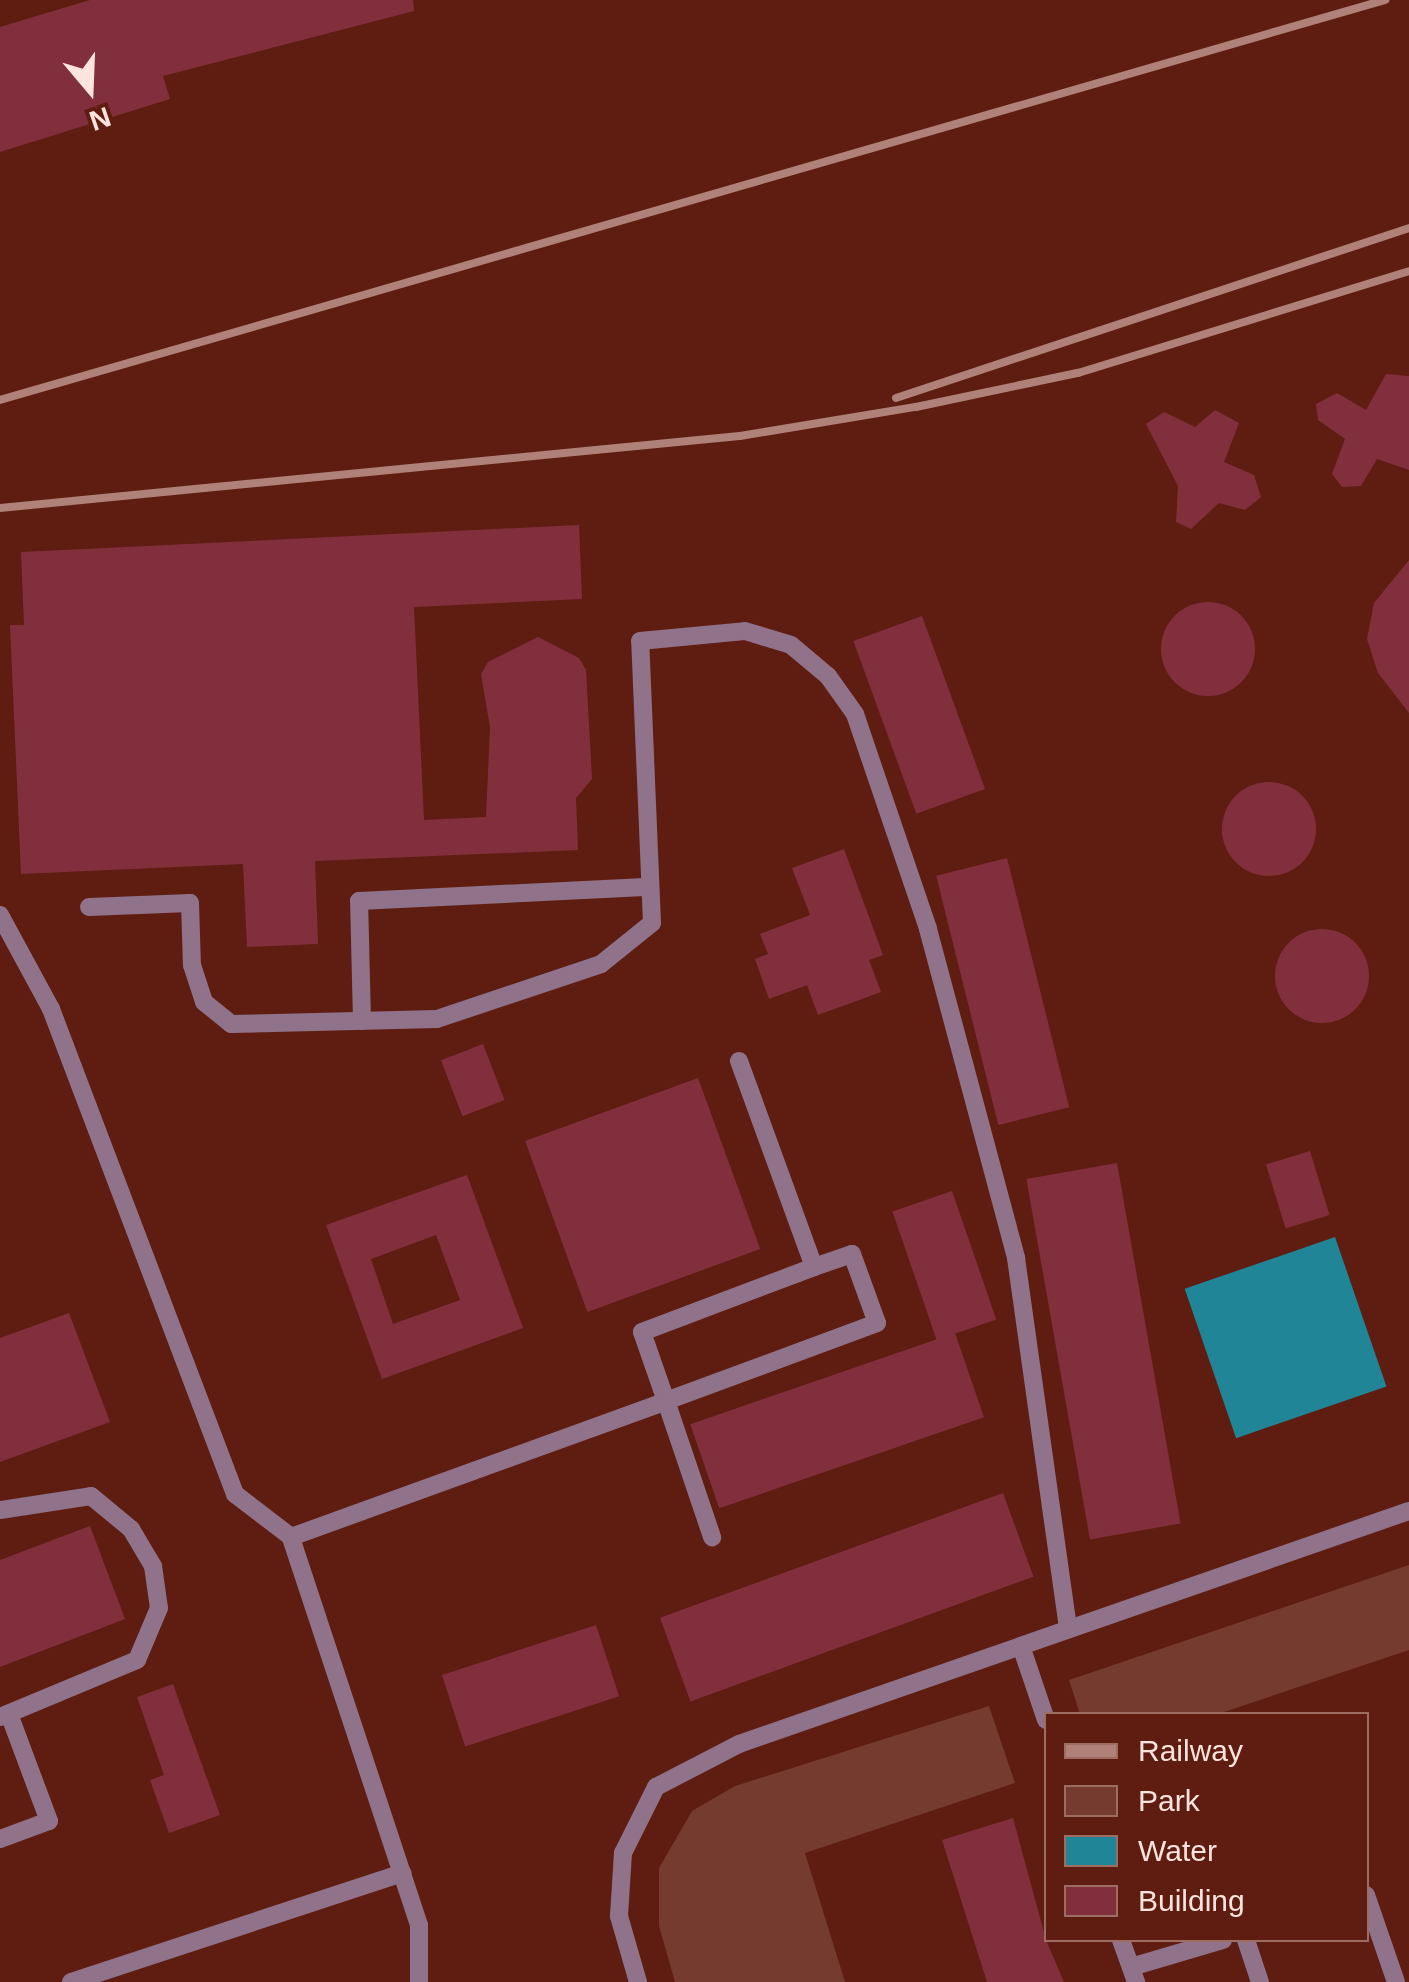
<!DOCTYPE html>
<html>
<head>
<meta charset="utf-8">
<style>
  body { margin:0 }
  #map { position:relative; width:1409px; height:1982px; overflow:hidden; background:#5e1d10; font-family:Arial,sans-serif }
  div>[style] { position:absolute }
  .green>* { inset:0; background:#753b2e }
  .water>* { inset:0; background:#208597; transform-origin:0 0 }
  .building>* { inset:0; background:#822f3d; transform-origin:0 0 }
  .round { border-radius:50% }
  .service>* { height:18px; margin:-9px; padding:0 9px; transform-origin:9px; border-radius:9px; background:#90728a }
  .rail>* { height:8px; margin:-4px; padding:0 4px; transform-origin:4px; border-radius:4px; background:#af8178 }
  span { translate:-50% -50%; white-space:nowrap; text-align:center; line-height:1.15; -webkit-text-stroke:9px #5e1d10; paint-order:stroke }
  .legend { position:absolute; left:1044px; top:1712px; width:325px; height:230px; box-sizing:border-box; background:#5e1d10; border:2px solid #9e6d62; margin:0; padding:12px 18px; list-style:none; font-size:30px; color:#fee4de }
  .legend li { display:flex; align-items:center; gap:20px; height:50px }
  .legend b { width:50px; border:2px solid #9e6d62 }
  .north { position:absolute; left:40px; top:40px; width:100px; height:100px; -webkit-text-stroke:8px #5e1d10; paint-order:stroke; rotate:161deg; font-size:28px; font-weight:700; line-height:40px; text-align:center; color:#fee4de }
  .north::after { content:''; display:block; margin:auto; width:35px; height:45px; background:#fee4de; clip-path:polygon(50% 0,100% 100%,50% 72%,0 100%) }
</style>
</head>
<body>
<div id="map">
  <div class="green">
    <i style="clip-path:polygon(1409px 1565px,1409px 1650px,1218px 1714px,1080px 1714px,1069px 1680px)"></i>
    <i style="clip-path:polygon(989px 1706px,1015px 1783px,805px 1853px,845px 1982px,675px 1982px,659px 1926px,659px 1868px,692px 1811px,735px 1786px)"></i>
  </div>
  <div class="water">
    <i style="left:1335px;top:1237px;width:158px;height:159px;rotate:71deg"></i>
  </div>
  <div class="building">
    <i style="clip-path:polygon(90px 0,413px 0,414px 11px,163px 76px,170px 99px,0 152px,0 27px)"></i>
    <i style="clip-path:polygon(1386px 374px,1409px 376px,1409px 470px,1377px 459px,1361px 486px,1342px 487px,1332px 474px,1345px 439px,1318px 420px,1316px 404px,1337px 393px,1366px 410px)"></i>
    <i style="clip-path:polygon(1215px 410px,1239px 423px,1224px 462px,1254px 475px,1261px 497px,1245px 510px,1219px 503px,1191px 529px,1176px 522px,1178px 486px,1146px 424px,1164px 412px,1195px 427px)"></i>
    <i style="clip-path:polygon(579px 525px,582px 599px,414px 607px,424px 820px,486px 817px,490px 727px,481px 674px,488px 662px,538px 637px,579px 658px,586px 670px,592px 779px,576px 798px,578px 850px,315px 861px,318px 944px,247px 947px,243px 864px,21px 874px,10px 625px,24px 625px,21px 552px)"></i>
    <i style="clip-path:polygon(1409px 560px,1409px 713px,1378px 673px,1367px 639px,1374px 603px)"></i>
    <i class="round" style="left:1161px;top:602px;width:94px;height:94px"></i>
    <i style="left:922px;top:616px;width:184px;height:73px;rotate:70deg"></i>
    <i class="round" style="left:1222px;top:782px;width:94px;height:94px"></i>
    <i style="clip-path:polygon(844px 849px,883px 955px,869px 960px,881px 992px,818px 1015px,807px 985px,769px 999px,755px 959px,768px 954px,760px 934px,810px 915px,792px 868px)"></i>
    <i style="left:1007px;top:858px;width:257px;height:73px;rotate:76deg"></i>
    <i class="round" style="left:1275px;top:929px;width:94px;height:94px"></i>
    <i style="left:483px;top:1044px;width:60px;height:45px;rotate:69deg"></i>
    <i style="left:698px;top:1078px;width:182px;height:184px;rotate:70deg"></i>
    <i style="left:1310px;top:1151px;width:67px;height:46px;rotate:73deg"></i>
    <i style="left:1117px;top:1163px;width:366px;height:92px;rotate:80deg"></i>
    <i style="clip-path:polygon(evenodd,467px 1175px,523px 1328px,382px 1379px,326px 1225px,467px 1175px,436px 1235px,460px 1300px,393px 1324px,371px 1259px,436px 1235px)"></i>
    <i style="left:952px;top:1191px;width:136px;height:63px;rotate:71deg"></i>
    <i style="clip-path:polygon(69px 1313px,110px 1422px,0 1462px,0 1338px)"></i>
    <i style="left:955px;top:1333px;width:89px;height:280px;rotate:71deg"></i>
    <i style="left:1003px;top:1493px;width:89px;height:365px;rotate:70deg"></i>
    <i style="clip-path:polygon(90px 1526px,125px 1619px,0 1667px,0 1560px)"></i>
    <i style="left:596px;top:1625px;width:75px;height:162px;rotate:72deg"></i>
    <i style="clip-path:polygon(173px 1684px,220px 1815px,169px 1833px,150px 1780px,164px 1775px,137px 1697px)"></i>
    <i style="clip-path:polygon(1013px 1818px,1046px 1940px,1064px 1982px,987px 1982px,942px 1840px)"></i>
  </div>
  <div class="service">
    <i style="left:89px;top:907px;width:101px;rotate:-2.3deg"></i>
    <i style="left:190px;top:903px;width:62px;rotate:88.2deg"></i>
    <i style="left:192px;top:965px;width:39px;rotate:72deg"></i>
    <i style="left:204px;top:1002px;width:35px;rotate:39deg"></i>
    <i style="left:231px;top:1024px;width:206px;rotate:-1.4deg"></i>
    <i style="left:437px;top:1019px;width:173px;rotate:-18.5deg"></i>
    <i style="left:601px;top:964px;width:65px;rotate:-38.8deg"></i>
    <i style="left:652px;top:923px;width:282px;rotate:-92.4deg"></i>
    <i style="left:640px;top:641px;width:105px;rotate:-5.4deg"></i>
    <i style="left:745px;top:631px;width:48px;rotate:16.9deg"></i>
    <i style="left:791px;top:645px;width:48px;rotate:40deg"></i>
    <i style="left:828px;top:676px;width:47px;rotate:54.6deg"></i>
    <i style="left:855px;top:714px;width:227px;rotate:71.2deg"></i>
    <i style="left:928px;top:929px;width:341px;rotate:75deg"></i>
    <i style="left:1016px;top:1258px;width:375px;rotate:82deg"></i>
    <i style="left:0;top:915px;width:107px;rotate:61.5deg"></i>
    <i style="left:51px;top:1009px;width:519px;rotate:69.22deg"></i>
    <i style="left:235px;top:1494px;width:71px;rotate:37.5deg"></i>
    <i style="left:362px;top:1021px;width:120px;rotate:-91.4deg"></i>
    <i style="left:359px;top:901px;width:291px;rotate:-2.8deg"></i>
    <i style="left:739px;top:1061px;width:219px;rotate:70deg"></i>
    <i style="left:814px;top:1267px;width:40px;rotate:-18.9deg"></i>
    <i style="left:852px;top:1254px;width:73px;rotate:70.1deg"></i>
    <i style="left:877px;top:1323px;width:225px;rotate:159.7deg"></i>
    <i style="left:666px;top:1401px;width:73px;rotate:-109.2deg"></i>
    <i style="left:642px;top:1332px;width:184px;rotate:-20.7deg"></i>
    <i style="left:0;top:1510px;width:92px;rotate:-8.7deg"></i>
    <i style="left:91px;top:1496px;width:52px;rotate:39.5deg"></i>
    <i style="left:131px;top:1529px;width:43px;rotate:59.3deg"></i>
    <i style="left:153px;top:1566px;width:42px;rotate:81.9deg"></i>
    <i style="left:159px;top:1608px;width:56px;rotate:112.9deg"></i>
    <i style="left:137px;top:1660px;width:148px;rotate:157.4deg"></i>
    <i style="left:1021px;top:1646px;width:78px;rotate:71.3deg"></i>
    <i style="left:0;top:1839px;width:52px;rotate:-20.2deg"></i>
    <i style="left:49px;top:1821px;width:114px;rotate:-110.5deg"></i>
    <i style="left:1366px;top:1895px;width:92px;rotate:71deg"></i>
    <i style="left:1121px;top:1940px;width:45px;rotate:70.3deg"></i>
    <i style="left:1246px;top:1940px;width:44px;rotate:71.6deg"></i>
    <i style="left:1131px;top:1967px;width:96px;rotate:-16.4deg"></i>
    <i style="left:71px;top:1982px;width:349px;rotate:-18.2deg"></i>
    <i style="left:419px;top:1982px;width:57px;rotate:-90deg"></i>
    <i style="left:419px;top:1925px;width:409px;rotate:-108.3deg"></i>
    <i style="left:291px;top:1537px;width:399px;rotate:-19.9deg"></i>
    <i style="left:666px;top:1401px;width:144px;rotate:71.3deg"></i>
    <i style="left:638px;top:1982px;width:69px;rotate:-106.1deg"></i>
    <i style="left:619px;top:1916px;width:63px;rotate:-86.4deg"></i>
    <i style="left:623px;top:1853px;width:74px;rotate:-63.4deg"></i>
    <i style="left:656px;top:1787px;width:93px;rotate:-27.4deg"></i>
    <i style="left:739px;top:1744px;width:709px;rotate:-19.18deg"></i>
  </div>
  <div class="rail">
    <i style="left:896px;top:398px;width:540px;rotate:-18.33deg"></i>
    <i style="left:0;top:400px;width:1442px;rotate:-16.11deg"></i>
    <i style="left:0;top:508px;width:743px;rotate:-5.56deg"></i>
    <i style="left:740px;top:436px;width:178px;rotate:-9.4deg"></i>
    <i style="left:916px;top:407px;width:166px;rotate:-11.9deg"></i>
    <i style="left:1078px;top:373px;width:346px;rotate:-17.1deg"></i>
  </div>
  <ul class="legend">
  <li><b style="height:12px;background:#af8178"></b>Railway</li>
  <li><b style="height:28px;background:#753b2e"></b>Park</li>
  <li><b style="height:28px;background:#208597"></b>Water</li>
  <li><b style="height:28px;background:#822f3d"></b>Building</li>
  </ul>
  <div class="north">N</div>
</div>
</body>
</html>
